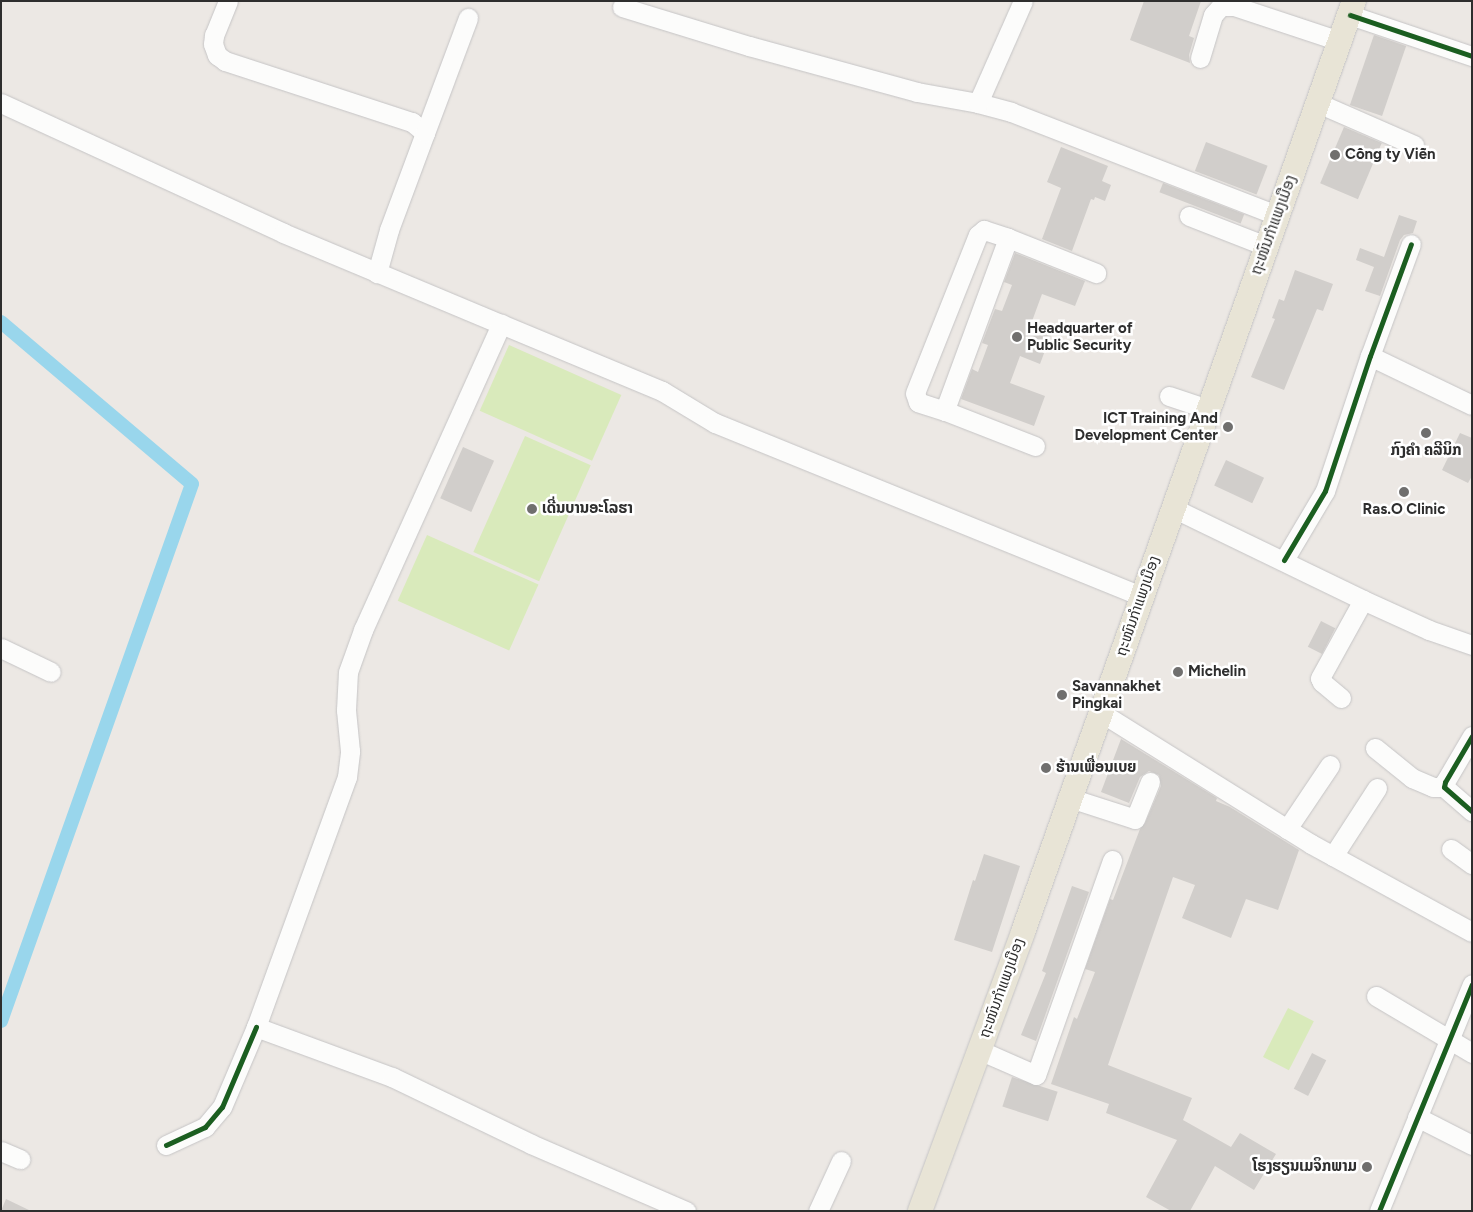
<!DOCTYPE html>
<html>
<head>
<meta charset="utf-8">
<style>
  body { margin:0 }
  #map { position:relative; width:1473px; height:1212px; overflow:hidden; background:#ece8e4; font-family:Figtree,"Noto Sans Lao",sans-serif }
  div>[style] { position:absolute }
  .pitch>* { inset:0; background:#d9eabb; transform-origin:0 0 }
  .canal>* { height:14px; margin:-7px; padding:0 7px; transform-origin:7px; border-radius:7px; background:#99d6ec }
  .building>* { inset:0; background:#d1cecb; transform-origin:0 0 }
  .roads { filter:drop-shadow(0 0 1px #c5c4c5) drop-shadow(0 0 1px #c5c4c5) }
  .minor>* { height:19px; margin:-9.5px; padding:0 9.5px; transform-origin:9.5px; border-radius:9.5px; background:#fcfcfb }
  .major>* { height:24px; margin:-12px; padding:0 12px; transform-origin:12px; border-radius:12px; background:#e8e4d6 }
  .cycleway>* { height:5px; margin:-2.5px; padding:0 2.5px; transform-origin:2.5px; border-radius:2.5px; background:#1b5e20 }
  .dots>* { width:14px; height:14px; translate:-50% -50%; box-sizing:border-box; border:2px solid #fff; border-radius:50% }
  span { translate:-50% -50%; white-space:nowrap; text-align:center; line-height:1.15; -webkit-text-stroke:5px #fff; paint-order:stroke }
  .poi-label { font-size:15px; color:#2e2e2e; font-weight:700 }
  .left { translate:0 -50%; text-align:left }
  .right { translate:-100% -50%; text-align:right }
  .street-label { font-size:15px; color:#2e2e2e }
  .frame { position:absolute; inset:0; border:2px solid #2e2e2e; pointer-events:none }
</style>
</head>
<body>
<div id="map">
  <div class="pitch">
    <i style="left:509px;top:345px;width:123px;height:72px;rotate:24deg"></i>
    <i style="left:525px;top:436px;width:72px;height:127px;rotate:24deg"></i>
    <i style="left:427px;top:535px;width:122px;height:72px;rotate:24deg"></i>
    <i style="left:1288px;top:1008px;width:29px;height:55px;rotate:27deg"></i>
  </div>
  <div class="canal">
    <i style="left:1px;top:322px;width:250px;rotate:40.3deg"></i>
    <i style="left:192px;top:484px;width:570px;rotate:109.58deg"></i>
  </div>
  <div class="building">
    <i style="clip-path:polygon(1144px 1px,1201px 1px,1189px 36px,1194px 38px,1189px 55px,1190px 63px,1130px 40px)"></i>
    <i style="left:1374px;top:35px;width:34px;height:74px;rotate:19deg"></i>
    <i style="left:1344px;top:127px;width:41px;height:61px;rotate:23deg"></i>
    <i style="left:1206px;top:142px;width:66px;height:31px;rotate:21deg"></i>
    <i style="clip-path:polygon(1061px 147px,1108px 166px,1102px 181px,1111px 185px,1105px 201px,1095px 197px,1094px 200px,1091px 199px,1072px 251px,1042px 239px,1061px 188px,1047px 182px)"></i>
    <i style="left:1163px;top:183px;width:87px;height:10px;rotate:21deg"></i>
    <i style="clip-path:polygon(1399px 215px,1417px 221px,1413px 233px,1404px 235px,1400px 240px,1380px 296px,1365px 291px,1374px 267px,1356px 260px,1360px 248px,1384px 257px)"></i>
    <i style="clip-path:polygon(1015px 253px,1085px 281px,1075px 306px,1042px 294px,1031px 324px,1052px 332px,1040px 364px,1020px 356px,1010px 383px,1045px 396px,1034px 426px,961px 399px,972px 369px,978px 372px,988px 345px,982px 343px,995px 309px,1002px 311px,1012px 285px,1004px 282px)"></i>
    <i style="clip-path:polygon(1295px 270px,1333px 284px,1323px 311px,1317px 309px,1284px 390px,1251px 377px,1275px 319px,1272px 318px,1279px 299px,1284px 301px)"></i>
    <i style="clip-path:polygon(1460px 433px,1472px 438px,1472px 476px,1468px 483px,1442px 470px)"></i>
    <i style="left:463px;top:447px;width:34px;height:56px;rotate:24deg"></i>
    <i style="left:1226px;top:460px;width:42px;height:28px;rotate:25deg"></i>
    <i style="left:1321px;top:621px;width:16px;height:29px;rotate:27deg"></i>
    <i style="clip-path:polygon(1121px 739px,1217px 798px,1216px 801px,1230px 807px,1299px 850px,1278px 910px,1246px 899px,1231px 938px,1182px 918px,1195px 885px,1173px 877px,1108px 1065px,1192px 1098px,1183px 1120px,1231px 1147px,1240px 1133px,1276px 1154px,1254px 1190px,1215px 1166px,1190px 1211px,1171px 1211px,1146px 1197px,1177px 1140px,1106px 1113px,1109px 1104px,1051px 1084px,1074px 1017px,1077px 1019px,1095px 972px,1085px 969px,1110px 899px,1113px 900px,1140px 829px,1145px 823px,1161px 786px,1159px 775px,1149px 771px,1140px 777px,1129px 803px,1101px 792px)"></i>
    <i style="clip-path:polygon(984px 854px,1020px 866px,992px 952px,954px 940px,973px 880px,975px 881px)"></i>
    <i style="clip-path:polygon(1072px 886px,1089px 892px,1036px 1041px,1021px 1035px,1046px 973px,1042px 971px)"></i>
    <i style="left:1312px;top:1053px;width:16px;height:40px;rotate:27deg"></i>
    <i style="left:1012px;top:1077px;width:48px;height:31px;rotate:18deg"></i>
    <i style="clip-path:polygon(6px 1199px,31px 1211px,1px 1211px)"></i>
  </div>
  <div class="roads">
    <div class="minor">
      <i style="left:228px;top:1px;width:37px;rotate:112deg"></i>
      <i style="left:214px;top:35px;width:9px;rotate:96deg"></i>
      <i style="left:213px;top:44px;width:12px;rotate:70deg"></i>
      <i style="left:217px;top:55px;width:10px;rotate:37deg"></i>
      <i style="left:225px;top:61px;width:197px;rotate:18.1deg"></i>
      <i style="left:412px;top:122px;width:17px;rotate:40deg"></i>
      <i style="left:425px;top:133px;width:103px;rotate:110.4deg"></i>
      <i style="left:389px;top:230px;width:45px;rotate:105.6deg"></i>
      <i style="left:622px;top:7px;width:133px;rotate:17.1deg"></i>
      <i style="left:749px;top:46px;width:174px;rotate:15.3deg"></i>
      <i style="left:917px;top:92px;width:62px;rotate:10.2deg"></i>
      <i style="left:978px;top:103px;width:34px;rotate:15deg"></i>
      <i style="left:1011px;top:112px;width:285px;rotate:21.2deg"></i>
      <i style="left:1350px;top:15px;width:129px;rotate:18.6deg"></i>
      <i style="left:1200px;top:58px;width:45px;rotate:-73.2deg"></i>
      <i style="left:1213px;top:15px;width:12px;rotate:-48deg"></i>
      <i style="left:1221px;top:6px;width:13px"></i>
      <i style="left:1234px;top:6px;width:112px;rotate:18.3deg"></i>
      <i style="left:1px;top:103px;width:311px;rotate:24.7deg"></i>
      <i style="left:283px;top:233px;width:236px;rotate:22.7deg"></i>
      <i style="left:978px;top:103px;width:111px;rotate:-66.2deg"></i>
      <i style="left:1318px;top:103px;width:105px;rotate:23.6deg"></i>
      <i style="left:425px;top:133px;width:123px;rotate:-69.5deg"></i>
      <i style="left:1189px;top:216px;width:83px;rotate:21.3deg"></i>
      <i style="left:1370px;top:356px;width:113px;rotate:25.7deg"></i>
      <i style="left:1169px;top:396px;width:41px;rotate:18.4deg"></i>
      <i style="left:945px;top:411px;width:28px;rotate:-162deg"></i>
      <i style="left:918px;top:402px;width:9px;rotate:-108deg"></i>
      <i style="left:915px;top:393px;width:170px;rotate:-68.3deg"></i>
      <i style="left:978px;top:235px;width:8px;rotate:-40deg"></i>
      <i style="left:984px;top:230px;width:25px;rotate:18deg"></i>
      <i style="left:1035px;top:446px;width:97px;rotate:-158.7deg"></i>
      <i style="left:945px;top:411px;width:7px;rotate:-74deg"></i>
      <i style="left:947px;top:404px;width:177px;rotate:-69.8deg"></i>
      <i style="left:1008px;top:238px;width:95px;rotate:21.7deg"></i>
      <i style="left:1173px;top:508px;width:211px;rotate:25.8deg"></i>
      <i style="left:1363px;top:600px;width:72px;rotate:24.4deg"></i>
      <i style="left:1429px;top:630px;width:46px;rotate:19.2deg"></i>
      <i style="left:1284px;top:560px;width:80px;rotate:-59.3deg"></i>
      <i style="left:1325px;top:491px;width:142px;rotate:-71.6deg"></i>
      <i style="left:1370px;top:356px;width:119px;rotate:-69.9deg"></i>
      <i style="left:1px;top:648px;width:55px;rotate:25.6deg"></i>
      <i style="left:1341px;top:698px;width:25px;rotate:-140deg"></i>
      <i style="left:1322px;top:682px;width:4px;rotate:-117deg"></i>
      <i style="left:1320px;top:678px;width:89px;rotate:-61.1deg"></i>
      <i style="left:1100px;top:712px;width:249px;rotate:32deg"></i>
      <i style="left:1311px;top:844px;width:183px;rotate:28.7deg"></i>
      <i style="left:1472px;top:736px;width:53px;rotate:120.4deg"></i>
      <i style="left:1445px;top:782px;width:5px;rotate:101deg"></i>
      <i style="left:1444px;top:787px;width:37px;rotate:41deg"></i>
      <i style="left:1375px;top:748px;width:48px;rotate:39deg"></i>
      <i style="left:1412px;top:778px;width:23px;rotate:23deg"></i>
      <i style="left:1433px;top:787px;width:11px"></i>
      <i style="left:1070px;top:798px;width:68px;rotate:17.9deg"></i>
      <i style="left:1135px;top:819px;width:40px;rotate:-68deg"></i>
      <i style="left:1287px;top:829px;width:77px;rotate:-56.1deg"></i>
      <i style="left:1451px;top:849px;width:26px;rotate:36deg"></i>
      <i style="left:1333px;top:856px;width:81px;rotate:-57.1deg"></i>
      <i style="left:1376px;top:996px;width:112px;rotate:30.7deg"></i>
      <i style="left:256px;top:1027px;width:145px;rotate:20.2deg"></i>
      <i style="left:392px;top:1077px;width:154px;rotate:25.7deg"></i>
      <i style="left:531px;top:1144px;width:169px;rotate:23.4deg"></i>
      <i style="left:979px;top:1050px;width:62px;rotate:23.7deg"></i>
      <i style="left:1036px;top:1075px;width:228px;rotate:-70.5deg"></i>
      <i style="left:1417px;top:1117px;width:62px;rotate:27deg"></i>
      <i style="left:166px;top:1145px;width:43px;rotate:-24.8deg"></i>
      <i style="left:205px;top:1127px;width:26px;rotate:-50deg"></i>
      <i style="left:222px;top:1107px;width:87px;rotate:-67deg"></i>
      <i style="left:256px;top:1027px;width:266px;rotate:-70deg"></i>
      <i style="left:347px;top:777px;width:26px;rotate:-83deg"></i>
      <i style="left:350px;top:751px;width:41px;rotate:-95.6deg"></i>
      <i style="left:346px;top:710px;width:38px;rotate:-87deg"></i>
      <i style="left:348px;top:672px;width:45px;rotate:-70.3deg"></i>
      <i style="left:363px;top:630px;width:336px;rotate:-65.7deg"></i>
      <i style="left:501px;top:324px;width:174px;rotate:22.6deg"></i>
      <i style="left:662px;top:391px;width:62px;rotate:31.1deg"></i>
      <i style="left:715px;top:423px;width:461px;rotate:22.1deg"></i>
      <i style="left:1px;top:1151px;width:21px;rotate:23deg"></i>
      <i style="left:818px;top:1211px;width:55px;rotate:-65.3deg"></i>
      <i style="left:1379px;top:1211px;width:245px;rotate:-67.7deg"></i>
    </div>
    <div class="major">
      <i style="left:920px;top:1211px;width:297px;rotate:-69.7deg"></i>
      <i style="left:1023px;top:932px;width:988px;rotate:-70.43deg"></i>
    </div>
  </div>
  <div class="cycleway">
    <i style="left:1350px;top:15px;width:129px;rotate:18.6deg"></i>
    <i style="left:1284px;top:560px;width:80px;rotate:-59.3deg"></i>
    <i style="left:1325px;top:491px;width:142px;rotate:-71.6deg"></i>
    <i style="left:1370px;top:356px;width:119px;rotate:-69.9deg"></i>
    <i style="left:1472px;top:736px;width:53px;rotate:120.4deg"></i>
    <i style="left:1445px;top:782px;width:5px;rotate:101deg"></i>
    <i style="left:1444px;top:787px;width:37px;rotate:41deg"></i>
    <i style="left:166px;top:1145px;width:43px;rotate:-24.8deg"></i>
    <i style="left:205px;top:1127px;width:26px;rotate:-50deg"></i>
    <i style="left:222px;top:1107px;width:87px;rotate:-67deg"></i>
    <i style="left:1379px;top:1211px;width:245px;rotate:-67.7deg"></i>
  </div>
  <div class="dots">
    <i style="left:1335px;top:155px;background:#706f6e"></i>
    <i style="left:1017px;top:337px;background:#706f6e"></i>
    <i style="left:1228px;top:427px;background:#706f6e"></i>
    <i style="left:1426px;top:433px;background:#706f6e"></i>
    <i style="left:1404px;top:492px;background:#706f6e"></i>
    <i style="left:532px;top:509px;background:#706f6e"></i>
    <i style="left:1178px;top:672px;background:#706f6e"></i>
    <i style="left:1062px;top:695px;background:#706f6e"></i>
    <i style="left:1046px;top:768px;background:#706f6e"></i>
    <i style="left:1367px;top:1167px;background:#706f6e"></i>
  </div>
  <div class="poi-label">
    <span class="left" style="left:1345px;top:155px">Công ty Viễn</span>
    <span class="left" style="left:1027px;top:337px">Headquarter of<br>Public Security</span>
    <span class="right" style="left:1218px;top:427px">ICT Training And<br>Development Center</span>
    <span style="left:1426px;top:451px">ກົງຄຳ ຄລີນິກ</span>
    <span class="left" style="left:542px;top:509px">ເດີ່ນບານອະໂລຮາ</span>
    <span style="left:1404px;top:510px">Ras.O Clinic</span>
    <span class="left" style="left:1188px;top:672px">Michelin</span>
    <span class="left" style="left:1072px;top:695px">Savannakhet<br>Pingkai</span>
    <span class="left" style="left:1056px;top:768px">ຮ້ານເພື່ອນເບຍ</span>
    <span class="right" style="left:1357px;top:1167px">ໂຮງຮຽນເມຈິກພາມ</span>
  </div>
  <div class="street-label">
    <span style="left:1274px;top:225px;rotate:-70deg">ຖະໜົນກຳແພງເມືອງ</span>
    <span style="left:1138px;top:606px;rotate:-71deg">ຖະໜົນກຳແພງເມືອງ</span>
    <span style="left:1002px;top:988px;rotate:-70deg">ຖະໜົນກຳແພງເມືອງ</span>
  </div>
  <div class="frame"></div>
</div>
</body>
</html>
